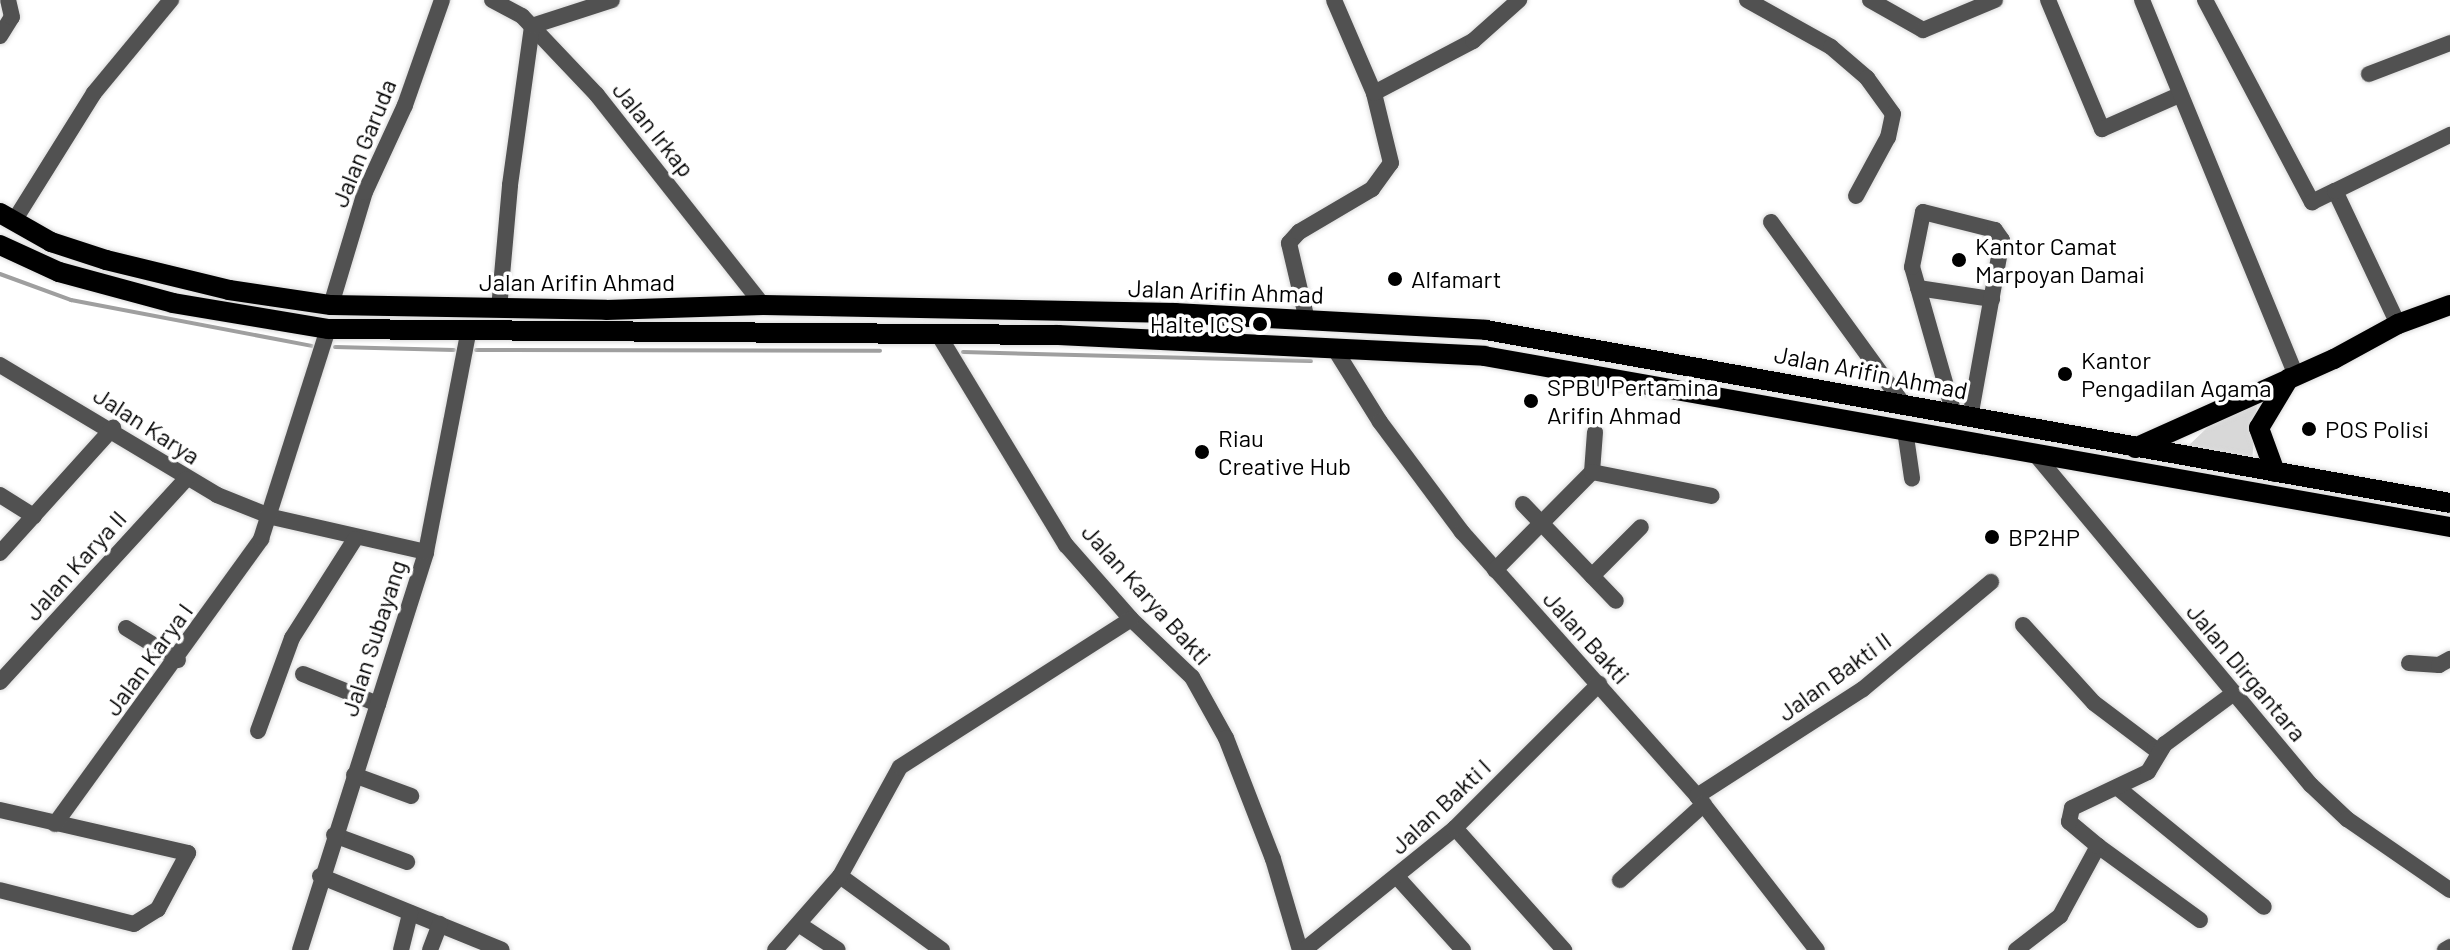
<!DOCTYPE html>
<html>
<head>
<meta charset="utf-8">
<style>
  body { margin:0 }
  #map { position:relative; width:2450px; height:950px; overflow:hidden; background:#fff; font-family:Barlow,sans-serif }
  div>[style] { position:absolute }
  .green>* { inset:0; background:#d8d8d8 }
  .stream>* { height:4px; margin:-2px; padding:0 2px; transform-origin:2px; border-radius:2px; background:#9f9f9f }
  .roads { filter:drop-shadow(0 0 2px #dbdbdb) drop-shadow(0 0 2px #dbdbdb) }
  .minor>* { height:16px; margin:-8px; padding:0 8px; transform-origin:8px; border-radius:8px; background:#515151 }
  .major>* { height:20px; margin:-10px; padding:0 10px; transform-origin:10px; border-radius:10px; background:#000 }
  .dots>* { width:22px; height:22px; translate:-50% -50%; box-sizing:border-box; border:4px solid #fff; border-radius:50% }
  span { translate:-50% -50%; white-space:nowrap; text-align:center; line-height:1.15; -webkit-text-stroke:7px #fff; paint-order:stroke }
  .street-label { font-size:24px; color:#000 }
  .poi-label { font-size:24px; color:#000 }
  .left { translate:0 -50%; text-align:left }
  .right { translate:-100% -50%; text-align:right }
</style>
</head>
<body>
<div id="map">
  <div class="green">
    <i style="clip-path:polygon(2257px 404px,2252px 461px,2184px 450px,2212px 423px)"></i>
  </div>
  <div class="stream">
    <i style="left:0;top:274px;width:76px;rotate:20.1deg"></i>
    <i style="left:71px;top:300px;width:245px;rotate:10.8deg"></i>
    <i style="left:335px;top:347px;width:119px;rotate:1.4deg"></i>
    <i style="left:476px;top:350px;width:404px;rotate:0.1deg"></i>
    <i style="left:963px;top:352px;width:348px;rotate:1.5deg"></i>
  </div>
  <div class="roads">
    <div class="minor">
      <i style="left:492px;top:0;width:34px;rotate:28deg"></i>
      <i style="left:522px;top:16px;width:109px;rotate:46.5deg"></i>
      <i style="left:597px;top:95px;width:268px;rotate:51.7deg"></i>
      <i style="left:1747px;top:0;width:96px;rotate:29.2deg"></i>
      <i style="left:1831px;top:47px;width:48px;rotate:40.7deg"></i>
      <i style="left:1867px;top:78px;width:44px;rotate:54.2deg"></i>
      <i style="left:1893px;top:114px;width:24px;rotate:102deg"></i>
      <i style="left:1888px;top:137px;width:67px;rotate:118.5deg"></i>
      <i style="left:1870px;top:0;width:61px;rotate:29.5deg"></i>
      <i style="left:1923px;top:30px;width:78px;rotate:-22.6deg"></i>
      <i style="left:2048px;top:0;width:140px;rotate:67.3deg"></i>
      <i style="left:2102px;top:129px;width:84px;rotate:-23.8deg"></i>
      <i style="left:2142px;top:0;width:405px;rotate:67.7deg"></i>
      <i style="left:2205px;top:0;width:229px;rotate:62.1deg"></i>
      <i style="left:2312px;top:202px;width:25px;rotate:-26deg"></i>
      <i style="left:0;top:36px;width:22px;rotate:-58deg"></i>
      <i style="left:12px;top:17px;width:17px;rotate:-103deg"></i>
      <i style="left:2369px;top:74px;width:87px;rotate:-20.9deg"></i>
      <i style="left:1374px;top:93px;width:112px;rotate:-27.7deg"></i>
      <i style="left:1473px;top:41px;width:62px;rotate:-41.7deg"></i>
      <i style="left:14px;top:221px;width:151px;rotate:-58deg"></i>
      <i style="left:94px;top:93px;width:121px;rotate:-50.4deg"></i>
      <i style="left:1771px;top:222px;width:226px;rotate:54deg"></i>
      <i style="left:1918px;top:288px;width:75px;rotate:8.5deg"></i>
      <i style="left:331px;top:305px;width:118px;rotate:-73.3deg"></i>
      <i style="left:365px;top:192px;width:96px;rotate:-65.3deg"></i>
      <i style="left:405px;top:105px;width:111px;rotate:-70.6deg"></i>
      <i style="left:499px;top:309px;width:124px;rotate:-84.9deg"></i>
      <i style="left:510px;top:185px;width:161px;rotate:-82.1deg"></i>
      <i style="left:532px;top:26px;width:84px;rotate:-18deg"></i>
      <i style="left:1307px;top:320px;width:79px;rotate:-103.2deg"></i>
      <i style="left:1289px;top:243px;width:15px;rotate:-48deg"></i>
      <i style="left:1299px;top:232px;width:85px;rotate:-30.5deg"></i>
      <i style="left:1372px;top:189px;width:32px;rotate:-54deg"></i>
      <i style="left:1391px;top:163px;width:72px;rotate:-103.7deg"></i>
      <i style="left:1374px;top:93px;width:101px;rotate:-113.3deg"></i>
      <i style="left:2398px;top:324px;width:147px;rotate:-115.3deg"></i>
      <i style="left:2335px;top:191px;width:128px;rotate:-26deg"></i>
      <i style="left:938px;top:334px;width:247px;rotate:58.8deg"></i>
      <i style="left:1066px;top:545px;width:98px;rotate:48.7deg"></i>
      <i style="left:1131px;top:619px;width:84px;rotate:43.6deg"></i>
      <i style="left:1192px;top:677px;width:70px;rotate:60.9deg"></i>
      <i style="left:1226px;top:738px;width:130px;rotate:68.8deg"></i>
      <i style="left:1273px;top:859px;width:95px;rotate:73.5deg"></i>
      <i style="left:1334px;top:348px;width:87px;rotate:58.1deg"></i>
      <i style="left:1380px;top:422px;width:137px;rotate:53.3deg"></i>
      <i style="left:1462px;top:532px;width:353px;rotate:48.3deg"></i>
      <i style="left:1697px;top:796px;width:195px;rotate:52.1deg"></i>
      <i style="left:0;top:365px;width:253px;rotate:30.9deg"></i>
      <i style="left:217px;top:495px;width:59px;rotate:21.8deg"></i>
      <i style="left:272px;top:517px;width:158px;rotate:12.8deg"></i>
      <i style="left:1954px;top:414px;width:153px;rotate:-105.9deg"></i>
      <i style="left:1912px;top:267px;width:56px;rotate:-78.7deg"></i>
      <i style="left:1923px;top:212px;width:74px;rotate:14deg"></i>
      <i style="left:1995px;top:230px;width:12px;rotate:55deg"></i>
      <i style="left:2002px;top:240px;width:180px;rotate:100.2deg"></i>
      <i style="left:1905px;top:430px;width:49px;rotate:81.7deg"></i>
      <i style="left:2035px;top:454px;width:431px;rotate:50.2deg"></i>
      <i style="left:2311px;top:785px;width:50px;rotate:43.4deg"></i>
      <i style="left:2347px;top:819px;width:125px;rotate:34.6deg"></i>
      <i style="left:1592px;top:472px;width:40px;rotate:-85.7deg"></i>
      <i style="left:0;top:495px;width:40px;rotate:32deg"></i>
      <i style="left:1523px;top:504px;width:134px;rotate:46.2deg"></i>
      <i style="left:0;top:553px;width:169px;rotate:-47.9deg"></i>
      <i style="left:1495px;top:570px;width:138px;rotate:-45.3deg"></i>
      <i style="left:1592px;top:472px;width:122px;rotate:11.3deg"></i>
      <i style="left:1592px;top:576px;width:69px;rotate:-45deg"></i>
      <i style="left:2023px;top:625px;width:105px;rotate:47.7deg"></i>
      <i style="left:2094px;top:703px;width:76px;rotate:37deg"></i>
      <i style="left:2155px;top:749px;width:7px;rotate:-8deg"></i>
      <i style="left:126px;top:628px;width:61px;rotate:31.6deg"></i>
      <i style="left:2409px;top:663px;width:30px;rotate:4deg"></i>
      <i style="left:2439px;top:665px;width:13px;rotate:-29deg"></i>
      <i style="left:303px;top:674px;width:81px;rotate:21.8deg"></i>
      <i style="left:0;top:682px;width:275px;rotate:-47.5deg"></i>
      <i style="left:258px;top:731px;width:99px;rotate:-69.9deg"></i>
      <i style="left:292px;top:638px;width:117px;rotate:-57.5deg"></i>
      <i style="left:354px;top:775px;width:61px;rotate:20.2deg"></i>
      <i style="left:2118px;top:788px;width:188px;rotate:39.2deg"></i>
      <i style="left:1697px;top:796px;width:197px;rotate:-32.8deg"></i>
      <i style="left:1863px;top:689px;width:167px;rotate:-39.9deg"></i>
      <i style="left:0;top:810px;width:193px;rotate:12.9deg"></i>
      <i style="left:188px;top:853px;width:64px;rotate:118.2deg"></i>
      <i style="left:158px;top:909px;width:28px;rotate:148deg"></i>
      <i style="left:134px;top:924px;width:138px;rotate:-165.8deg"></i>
      <i style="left:55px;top:824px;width:352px;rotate:-54.1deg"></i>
      <i style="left:261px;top:539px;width:220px;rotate:-72.3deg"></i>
      <i style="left:1455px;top:828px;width:164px;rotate:48.2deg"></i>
      <i style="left:334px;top:835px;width:78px;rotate:20.3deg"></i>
      <i style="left:2098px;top:846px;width:126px;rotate:36deg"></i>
      <i style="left:320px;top:876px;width:196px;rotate:22.1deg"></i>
      <i style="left:840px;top:876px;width:126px;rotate:36deg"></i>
      <i style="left:1398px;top:878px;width:97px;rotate:47.9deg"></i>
      <i style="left:1620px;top:880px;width:113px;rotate:-42.1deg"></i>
      <i style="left:800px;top:925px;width:45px;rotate:33.3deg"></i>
      <i style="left:300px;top:950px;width:417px;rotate:-72.4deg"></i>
      <i style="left:426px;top:552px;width:222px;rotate:-79.1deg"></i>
      <i style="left:401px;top:950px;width:38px;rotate:-76deg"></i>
      <i style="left:430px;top:950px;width:28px;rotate:-69deg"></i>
      <i style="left:775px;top:950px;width:98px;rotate:-48.7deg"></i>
      <i style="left:840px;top:876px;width:124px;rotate:-61.2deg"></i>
      <i style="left:900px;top:767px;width:274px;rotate:-32.6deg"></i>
      <i style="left:1304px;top:950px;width:194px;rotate:-38.9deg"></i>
      <i style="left:1455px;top:828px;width:204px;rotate:-45deg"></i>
      <i style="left:2016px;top:950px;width:56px;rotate:-37.7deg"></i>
      <i style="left:2060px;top:916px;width:80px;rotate:-61.5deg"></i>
      <i style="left:2098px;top:846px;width:38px;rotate:-140deg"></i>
      <i style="left:2069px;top:822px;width:14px;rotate:-78deg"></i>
      <i style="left:2072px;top:808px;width:84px;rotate:-25.3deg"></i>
      <i style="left:2148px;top:772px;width:33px;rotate:-59deg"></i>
      <i style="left:2165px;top:744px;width:86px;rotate:-36.5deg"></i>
      <i style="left:2445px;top:950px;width:6px;rotate:-31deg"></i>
    </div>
    <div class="major">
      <i style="left:0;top:213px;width:59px;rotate:29.6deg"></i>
      <i style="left:51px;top:242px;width:58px;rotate:18.1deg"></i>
      <i style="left:106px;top:260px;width:127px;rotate:13.7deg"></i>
      <i style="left:229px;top:290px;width:103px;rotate:8.4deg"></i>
      <i style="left:331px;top:305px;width:275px;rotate:1deg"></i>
      <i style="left:606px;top:310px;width:157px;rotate:-1.8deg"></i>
      <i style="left:763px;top:305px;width:412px;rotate:1.1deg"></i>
      <i style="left:1175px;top:313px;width:311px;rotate:3.1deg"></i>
      <i style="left:1486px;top:330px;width:979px;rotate:10.17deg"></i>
      <i style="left:0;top:245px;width:65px;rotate:24.6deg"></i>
      <i style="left:59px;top:272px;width:118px;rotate:15.2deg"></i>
      <i style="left:173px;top:303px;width:157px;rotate:9.5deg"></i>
      <i style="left:328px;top:329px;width:730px;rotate:0.47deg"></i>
      <i style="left:1058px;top:335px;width:427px;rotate:2.8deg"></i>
      <i style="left:1484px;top:356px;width:981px;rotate:10.04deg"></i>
      <i style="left:2135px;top:448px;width:218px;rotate:-24.1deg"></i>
      <i style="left:2334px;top:359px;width:73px;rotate:-28.7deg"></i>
      <i style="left:2398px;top:324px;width:55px;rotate:-20.1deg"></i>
      <i style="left:2275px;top:472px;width:47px;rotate:-110deg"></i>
      <i style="left:2259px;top:428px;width:58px;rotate:-59deg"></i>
    </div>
  </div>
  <div class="dots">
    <i style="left:1959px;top:260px;background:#000"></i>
    <i style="left:1395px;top:279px;background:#000"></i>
    <i style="left:1260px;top:324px;background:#000"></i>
    <i style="left:2065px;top:374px;background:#000"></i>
    <i style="left:1531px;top:401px;background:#000"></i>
    <i style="left:2309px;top:429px;background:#000"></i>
    <i style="left:1202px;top:452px;background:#000"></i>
    <i style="left:1992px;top:537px;background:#000"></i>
  </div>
  <div class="street-label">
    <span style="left:654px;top:129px;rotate:51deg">Jalan Irkap</span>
    <span style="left:363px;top:143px;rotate:-68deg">Jalan Garuda</span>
    <span style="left:577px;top:282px">Jalan Arifin Ahmad</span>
    <span style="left:1226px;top:291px;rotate:2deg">Jalan Arifin Ahmad</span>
    <span style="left:1871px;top:372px;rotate:11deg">Jalan Arifin Ahmad</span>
    <span style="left:147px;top:425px;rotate:33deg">Jalan Karya</span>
    <span style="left:75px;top:565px;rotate:-48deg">Jalan Karya II</span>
    <span style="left:1147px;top:594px;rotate:48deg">Jalan Karya Bakti</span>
    <span style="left:1587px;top:637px;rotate:48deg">Jalan Bakti</span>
    <span style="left:373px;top:638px;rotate:-72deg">Jalan Subayang</span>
    <span style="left:148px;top:659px;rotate:-54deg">Jalan Karya I</span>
    <span style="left:2247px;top:672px;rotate:50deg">Jalan Dirgantara</span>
    <span style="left:1834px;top:676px;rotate:-36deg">Jalan Bakti II</span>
    <span style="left:1440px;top:806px;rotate:-43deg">Jalan Bakti I</span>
  </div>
  <div class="poi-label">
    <span class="left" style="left:1975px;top:260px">Kantor Camat<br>Marpoyan Damai</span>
    <span class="left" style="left:1411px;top:279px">Alfamart</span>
    <span class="right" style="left:1244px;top:324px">Halte ICS</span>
    <span class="left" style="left:2081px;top:374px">Kantor<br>Pengadilan Agama</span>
    <span class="left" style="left:1547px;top:401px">SPBU Pertamina<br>Arifin Ahmad</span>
    <span class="left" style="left:2325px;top:429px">POS Polisi</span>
    <span class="left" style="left:1218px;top:452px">Riau<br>Creative Hub</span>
    <span class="left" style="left:2008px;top:537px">BP2HP</span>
  </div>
</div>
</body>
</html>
